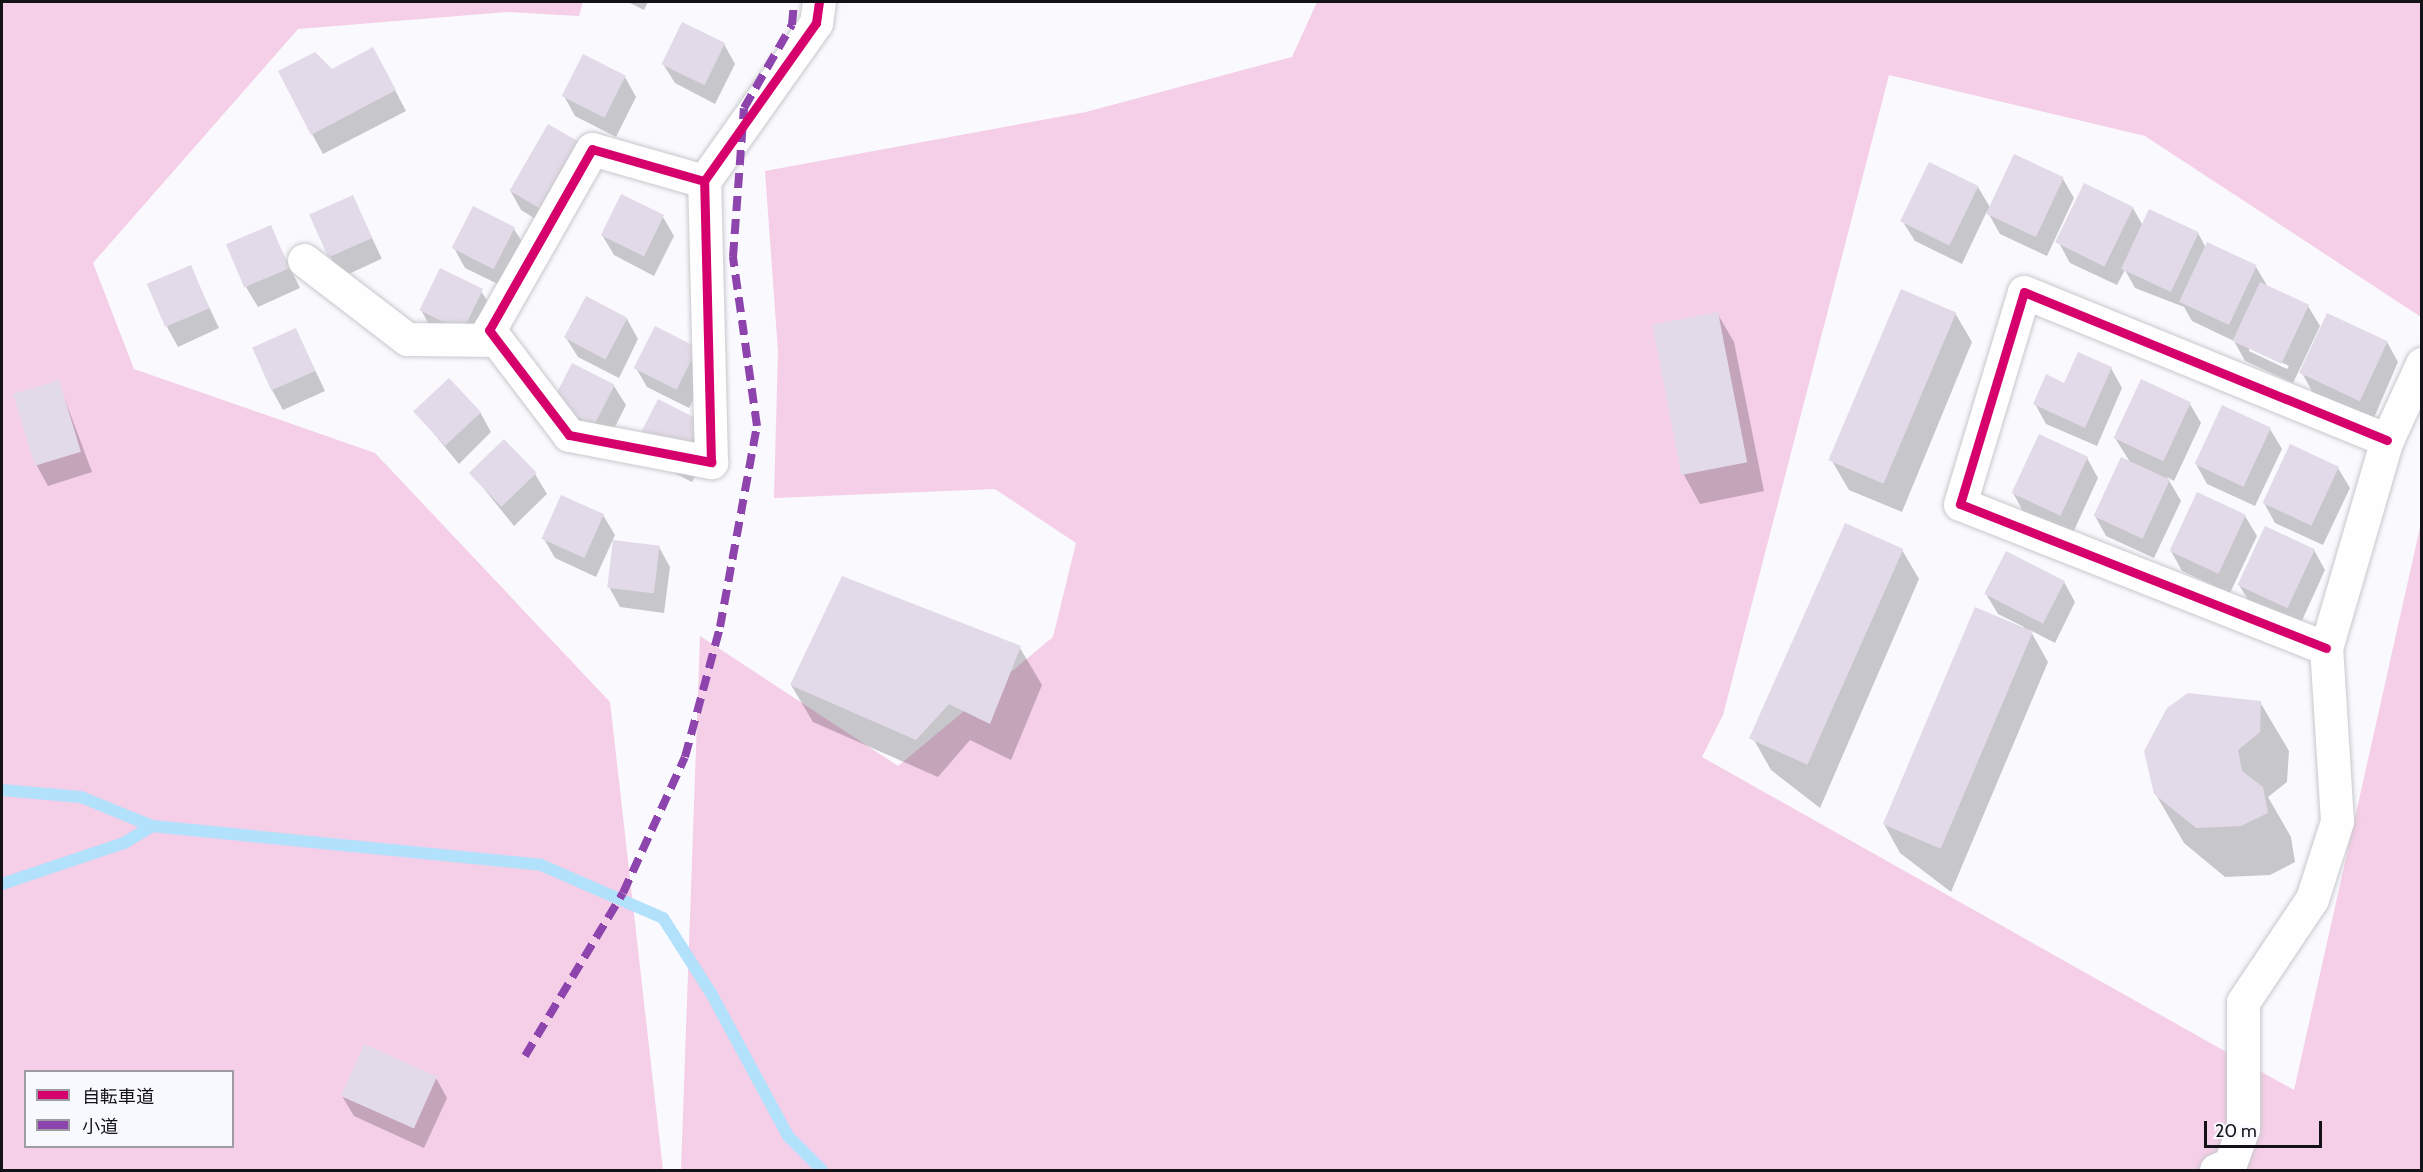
<!DOCTYPE html>
<html>
<head>
<meta charset="utf-8">
<style>
  body { margin:0 }
  #map { position:relative; width:2423px; height:1172px; overflow:hidden; background:#f9f9fe; font-family:Cabin,"Noto Sans JP",sans-serif }
  div>[style] { position:absolute }
  .green>* { inset:0; background:#f5cee7 }
  .shadow>* { inset:0; background:#0003; transform-origin:0 0 }
  .stream>* { height:12px; margin:-6px; padding:0 6px; transform-origin:6px; border-radius:6px; background:#b2e1fc }
  .building>* { inset:0; background:#e3dae9; transform-origin:0 0 }
  .roads { filter:drop-shadow(0 0 2px #c8c8cc) drop-shadow(0 0 2px #c8c8cc) }
  .street>* { height:33px; margin:-16.5px; padding:0 16.5px; transform-origin:16.5px; border-radius:16.5px; background:#fefeff }
  .quiet>* { height:8px; margin-top:-4px; transform-origin:0; background:repeating-linear-gradient(90deg,#8e44ad 0 15px,transparent 0 23px) }
  .cycleway>* { height:9px; margin:-4.5px; padding:0 4.5px; transform-origin:4.5px; border-radius:4.5px; background:#d6006c }
  span { translate:-50% -50%; white-space:nowrap; text-align:center; line-height:1.15; -webkit-text-stroke:4.5px #f8f8ff; paint-order:stroke }
  .frame { position:absolute; inset:0; border:3px solid #121217; pointer-events:none }
  .legend { position:absolute; left:24px; top:1070px; width:210px; height:78px; box-sizing:border-box; background:#f8f8ff; border:2px solid #9c9ca2; margin:0; padding:8px 10px; list-style:none; font-size:18px; color:#121217 }
  .legend li { display:flex; align-items:center; gap:12px; height:30px }
  .legend b { width:30px; border:2px solid #9c9ca2 }
  .scale { position:absolute; left:2204px; top:1121px; width:118px; height:27px; box-sizing:border-box; border:3px solid #121217; border-top:0; padding-left:8px; font-size:18px; line-height:21px; white-space:nowrap; color:#121217; -webkit-text-stroke:4px #f8f8ff; paint-order:stroke }
</style>
</head>
<body>
<div id="map">
  <div class="green">
    <i style="clip-path:polygon(evenodd,2px 2px,583px 2px,579px 16px,507px 12px,298px 29px,93px 263px,134px 369px,375px 453px,610px 702px,663px 1170px,2px 1170px,2px 2px,26px 1072px,232px 1072px,232px 1146px,26px 1146px,26px 1072px)"></i>
    <i style="clip-path:polygon(1317px 2px,2421px 2px,2421px 317px,2145px 136px,1889px 75px,1723px 715px,1702px 757px,2294px 1090px,2421px 523px,2421px 1170px,681px 1170px,700px 636px,898px 766px,1053px 637px,1076px 543px,995px 489px,774px 498px,778px 351px,765px 171px,1086px 112px,1292px 57px)"></i>
  </div>
  <div class="shadow">
    <i style="clip-path:polygon(628px 2px,648px 2px,644px 10px)"></i>
    <i style="clip-path:polygon(724px 44px,735px 64px,715px 104px,675px 83px,663px 64px)"></i>
    <i style="clip-path:polygon(384px 69px,406px 111px,323px 154px,312px 134px,332px 71px)"></i>
    <i style="clip-path:polygon(625px 77px,636px 97px,616px 137px,575px 116px,564px 96px)"></i>
    <i style="clip-path:polygon(582px 146px,555px 231px,521px 210px,510px 190px)"></i>
    <i style="clip-path:polygon(2063px 179px,2074px 198px,2047px 256px,2000px 234px,1987px 211px,1962px 264px,1915px 241px,1903px 222px,1978px 187px,1991px 209px)"></i>
    <i style="left:353px;top:197px;width:68px;height:46px;rotate:65deg"></i>
    <i style="clip-path:polygon(474px 208px,514px 229px,526px 248px,506px 288px,465px 268px,454px 248px)"></i>
    <i style="clip-path:polygon(evenodd,2133px 208px,2143px 226px,2198px 233px,2206px 248px,2256px 267px,2268px 287px,2308px 306px,2320px 326px,2293px 383px,2245px 361px,2234px 341px,2192px 321px,2184px 307px,2135px 288px,2125px 270px,2117px 285px,2070px 263px,2059px 243px,2133px 208px,2249px 347px,2289px 366px,2287px 369px,2249px 351px,2249px 347px)"></i>
    <i style="clip-path:polygon(663px 217px,674px 236px,654px 276px,614px 255px,602px 235px)"></i>
    <i style="clip-path:polygon(270px 227px,300px 288px,258px 307px,246px 287px)"></i>
    <i style="clip-path:polygon(190px 267px,219px 328px,178px 347px,167px 327px)"></i>
    <i style="clip-path:polygon(481px 291px,493px 310px,473px 350px,432px 330px,421px 310px)"></i>
    <i style="clip-path:polygon(1717px 313px,1734px 342px,1764px 491px,1700px 504px,1684px 475px)"></i>
    <i style="clip-path:polygon(1955px 313px,1972px 342px,1902px 512px,1849px 490px,1832px 461px)"></i>
    <i style="clip-path:polygon(627px 319px,638px 339px,619px 378px,578px 357px,566px 338px)"></i>
    <i style="clip-path:polygon(656px 328px,709px 369px,689px 408px,647px 387px,636px 368px)"></i>
    <i style="clip-path:polygon(296px 330px,325px 391px,283px 410px,272px 390px)"></i>
    <i style="clip-path:polygon(2387px 342px,2398px 362px,2373px 420px,2313px 393px,2302px 373px)"></i>
    <i style="clip-path:polygon(2111px 368px,2122px 388px,2097px 446px,2046px 424px,2035px 404px,2065px 385px)"></i>
    <i style="clip-path:polygon(58px 381px,92px 472px,48px 486px,37px 466px)"></i>
    <i style="clip-path:polygon(614px 386px,626px 405px,606px 445px,564px 424px)"></i>
    <i style="clip-path:polygon(2190px 404px,2201px 423px,2174px 481px,2167px 477px,2181px 501px,2154px 558px,2106px 536px,2095px 516px,2130px 462px,2115px 438px)"></i>
    <i style="clip-path:polygon(416px 412px,480px 412px,491px 432px,459px 464px)"></i>
    <i style="clip-path:polygon(701px 422px,712px 442px,692px 482px,651px 461px)"></i>
    <i style="clip-path:polygon(2270px 429px,2282px 449px,2255px 506px,2207px 484px,2196px 464px)"></i>
    <i style="clip-path:polygon(2087px 458px,2098px 478px,2072px 535px,2024px 513px,2013px 493px)"></i>
    <i style="clip-path:polygon(2338px 468px,2350px 488px,2323px 545px,2275px 523px,2264px 503px)"></i>
    <i style="clip-path:polygon(472px 474px,535px 474px,547px 494px,514px 526px)"></i>
    <i style="clip-path:polygon(603px 515px,615px 535px,596px 577px,555px 558px,544px 539px)"></i>
    <i style="clip-path:polygon(2245px 516px,2257px 536px,2230px 593px,2182px 571px,2171px 551px)"></i>
    <i style="clip-path:polygon(659px 547px,670px 567px,664px 613px,620px 607px,609px 587px)"></i>
    <i style="clip-path:polygon(1902px 550px,1919px 579px,1820px 808px,1771px 770px,1754px 740px)"></i>
    <i style="clip-path:polygon(2314px 550px,2325px 570px,2299px 627px,2251px 605px,2239px 585px)"></i>
    <i style="clip-path:polygon(2064px 582px,2075px 602px,2055px 643px,2030px 630px,2048px 662px,1951px 892px,1900px 853px,1884px 824px,2024px 627px,1998px 614px,1986px 594px)"></i>
    <i style="clip-path:polygon(1020px 648px,1042px 685px,1011px 760px,970px 740px,938px 777px,813px 722px,791px 685px)"></i>
    <i style="clip-path:polygon(2260px 702px,2289px 751px,2287px 782px,2268px 797px,2291px 837px,2295px 862px,2270px 875px,2225px 877px,2184px 843px,2155px 793px)"></i>
    <i style="clip-path:polygon(436px 1078px,447px 1098px,424px 1148px,354px 1116px,342px 1096px)"></i>
  </div>
  <div class="stream">
    <i style="left:2px;top:790px;width:79px;rotate:5.1deg"></i>
    <i style="left:81px;top:797px;width:77px;rotate:22.2deg"></i>
    <i style="left:152px;top:826px;width:391px;rotate:5.7deg"></i>
    <i style="left:541px;top:865px;width:133px;rotate:23.5deg"></i>
    <i style="left:663px;top:918px;width:89px;rotate:57.4deg"></i>
    <i style="left:711px;top:993px;width:162px;rotate:61.7deg"></i>
    <i style="left:788px;top:1136px;width:48px;rotate:45deg"></i>
    <i style="left:2px;top:884px;width:129px;rotate:-18.6deg"></i>
    <i style="left:124px;top:843px;width:33px;rotate:-31deg"></i>
  </div>
  <div class="building">
    <i style="left:682px;top:22px;width:48px;height:47px;rotate:26deg"></i>
    <i style="clip-path:polygon(373px 47px,396px 90px,311px 135px,278px 71px,315px 52px,332px 69px)"></i>
    <i style="left:583px;top:54px;width:48px;height:47px;rotate:27deg"></i>
    <i style="left:548px;top:124px;width:42px;height:77px;rotate:30deg"></i>
    <i style="left:2014px;top:154px;width:55px;height:66px;rotate:25deg"></i>
    <i style="left:1929px;top:162px;width:55px;height:66px;rotate:26deg"></i>
    <i style="left:2084px;top:183px;width:55px;height:66px;rotate:26deg"></i>
    <i style="left:621px;top:194px;width:48px;height:46px;rotate:26deg"></i>
    <i style="left:353px;top:195px;width:47px;height:48px;rotate:66deg"></i>
    <i style="left:473px;top:206px;width:47px;height:47px;rotate:27deg"></i>
    <i style="left:2149px;top:209px;width:55px;height:66px;rotate:25deg"></i>
    <i style="left:271px;top:225px;width:47px;height:49px;rotate:67deg"></i>
    <i style="left:2207px;top:242px;width:55px;height:66px;rotate:25deg"></i>
    <i style="left:191px;top:265px;width:47px;height:48px;rotate:67deg"></i>
    <i style="left:440px;top:268px;width:48px;height:47px;rotate:26deg"></i>
    <i style="left:2260px;top:282px;width:54px;height:65px;rotate:25deg"></i>
    <i style="left:1901px;top:289px;width:60px;height:186px;rotate:23deg"></i>
    <i style="left:586px;top:296px;width:47px;height:47px;rotate:28deg"></i>
    <i style="left:1718px;top:312px;width:153px;height:67px;rotate:79deg"></i>
    <i style="left:2327px;top:313px;width:67px;height:66px;rotate:25deg"></i>
    <i style="left:655px;top:326px;width:48px;height:47px;rotate:27deg"></i>
    <i style="left:296px;top:328px;width:47px;height:48px;rotate:66deg"></i>
    <i style="clip-path:polygon(2078px 352px,2112px 367px,2085px 428px,2033px 404px,2046px 374px,2064px 383px)"></i>
    <i style="left:572px;top:363px;width:48px;height:46px;rotate:27deg"></i>
    <i style="left:449px;top:378px;width:47px;height:49px;rotate:47deg"></i>
    <i style="left:2141px;top:379px;width:55px;height:65px;rotate:25deg"></i>
    <i style="left:59px;top:380px;width:75px;height:48px;rotate:73deg"></i>
    <i style="left:658px;top:399px;width:49px;height:47px;rotate:27deg"></i>
    <i style="left:2222px;top:405px;width:54px;height:65px;rotate:25deg"></i>
    <i style="left:2039px;top:434px;width:54px;height:65px;rotate:25deg"></i>
    <i style="left:504px;top:439px;width:47px;height:49px;rotate:46deg"></i>
    <i style="left:2290px;top:444px;width:54px;height:65px;rotate:25deg"></i>
    <i style="left:2121px;top:457px;width:54px;height:65px;rotate:25deg"></i>
    <i style="left:2197px;top:492px;width:54px;height:65px;rotate:25deg"></i>
    <i style="left:561px;top:495px;width:47px;height:48px;rotate:24deg"></i>
    <i style="left:1845px;top:523px;width:64px;height:236px;rotate:24deg"></i>
    <i style="left:2265px;top:526px;width:55px;height:65px;rotate:25deg"></i>
    <i style="left:613px;top:540px;width:47px;height:48px;rotate:7deg"></i>
    <i style="left:2006px;top:551px;width:66px;height:48px;rotate:27deg"></i>
    <i style="clip-path:polygon(842px 576px,1021px 646px,990px 724px,949px 704px,916px 740px,790px 685px)"></i>
    <i style="left:1975px;top:607px;width:63px;height:236px;rotate:23deg"></i>
    <i style="clip-path:polygon(2188px 693px,2261px 701px,2260px 732px,2238px 750px,2242px 771px,2263px 787px,2268px 813px,2241px 826px,2196px 828px,2154px 794px,2144px 751px,2167px 708px)"></i>
    <i style="left:364px;top:1044px;width:80px;height:57px;rotate:24deg"></i>
  </div>
  <div class="roads">
    <div class="street">
      <i style="left:704px;top:181px;width:116px;rotate:-164.1deg"></i>
      <i style="left:592px;top:149px;width:208px;rotate:119.6deg"></i>
      <i style="left:489px;top:330px;width:132px;rotate:52.7deg"></i>
      <i style="left:569px;top:435px;width:145px;rotate:10.8deg"></i>
      <i style="left:711px;top:462px;width:281px;rotate:-91.4deg"></i>
      <i style="left:704px;top:181px;width:194px;rotate:-54.7deg"></i>
      <i style="left:816px;top:23px;width:21px;rotate:-82deg"></i>
      <i style="left:304px;top:260px;width:130px;rotate:37.5deg"></i>
      <i style="left:407px;top:339px;width:89px;rotate:0.6deg"></i>
      <i style="left:2326px;top:648px;width:393px;rotate:-158.5deg"></i>
      <i style="left:1960px;top:504px;width:221px;rotate:-73.2deg"></i>
      <i style="left:2024px;top:292px;width:392px;rotate:22.2deg"></i>
      <i style="left:2216px;top:1170px;width:15px;rotate:-23deg"></i>
      <i style="left:2230px;top:1164px;width:37px;rotate:-70deg"></i>
      <i style="left:2243px;top:1129px;width:127px;rotate:-90deg"></i>
      <i style="left:2243px;top:1002px;width:124px;rotate:-56.2deg"></i>
      <i style="left:2312px;top:899px;width:82px;rotate:-72.2deg"></i>
      <i style="left:2337px;top:821px;width:173px;rotate:-93.6deg"></i>
      <i style="left:2326px;top:648px;width:217px;rotate:-73.7deg"></i>
      <i style="left:2387px;top:440px;width:84px;rotate:-65.3deg"></i>
    </div>
  </div>
  <div class="quiet">
    <i style="left:525px;top:1056px;width:190px;rotate:-59deg"></i>
    <i style="left:623px;top:893px;width:149px;rotate:-65.5deg"></i>
    <i style="left:685px;top:757px;width:135px;rotate:-74.9deg"></i>
    <i style="left:720px;top:627px;width:204px;rotate:-79.6deg"></i>
    <i style="left:757px;top:426px;width:171px;rotate:-98.1deg"></i>
    <i style="left:733px;top:257px;width:149px;rotate:-85.8deg"></i>
    <i style="left:744px;top:108px;width:96px;rotate:-60deg"></i>
    <i style="left:792px;top:25px;width:23px;rotate:-85deg"></i>
  </div>
  <div class="cycleway">
    <i style="left:704px;top:181px;width:116px;rotate:-164.1deg"></i>
    <i style="left:592px;top:149px;width:208px;rotate:119.6deg"></i>
    <i style="left:489px;top:330px;width:132px;rotate:52.7deg"></i>
    <i style="left:569px;top:435px;width:145px;rotate:10.8deg"></i>
    <i style="left:711px;top:462px;width:281px;rotate:-91.4deg"></i>
    <i style="left:704px;top:181px;width:194px;rotate:-54.7deg"></i>
    <i style="left:816px;top:23px;width:21px;rotate:-82deg"></i>
    <i style="left:2326px;top:648px;width:393px;rotate:-158.5deg"></i>
    <i style="left:1960px;top:504px;width:221px;rotate:-73.2deg"></i>
    <i style="left:2024px;top:292px;width:392px;rotate:22.2deg"></i>
  </div>
  <div class="frame"></div>
  <ul class="legend">
  <li><b style="height:8px;background:#d6006c"></b>自転車道</li>
  <li><b style="height:8px;background:#8e44ad"></b>小道</li>
  </ul>
  <div class="scale">20 m</div>
</div>
</body>
</html>
